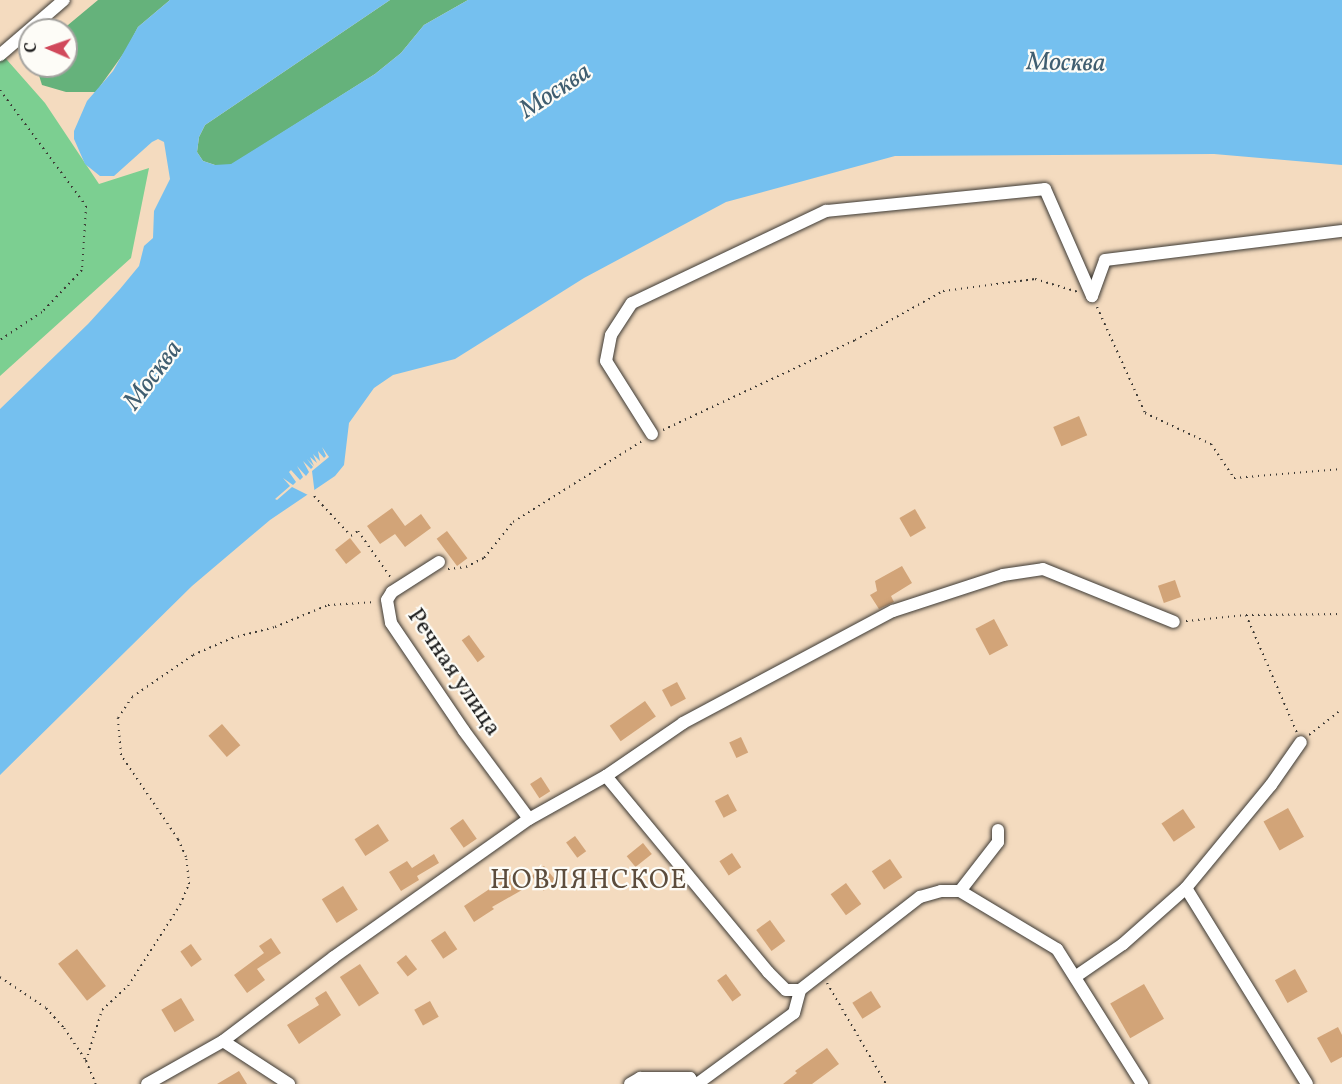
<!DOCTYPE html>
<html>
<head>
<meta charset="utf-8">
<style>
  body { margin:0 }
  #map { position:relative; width:1342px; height:1084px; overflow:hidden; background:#f4dbbf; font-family:Vollkorn,serif }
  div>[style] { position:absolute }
  .green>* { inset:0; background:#7ccf91 }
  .forest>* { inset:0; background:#65b27b }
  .water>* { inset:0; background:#75c0ef }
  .pier>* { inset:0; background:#f4dbbf }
  .building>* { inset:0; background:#d2a478; transform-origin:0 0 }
  .path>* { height:2px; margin-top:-1px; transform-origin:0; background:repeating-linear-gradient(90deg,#3c3934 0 1.5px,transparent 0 6px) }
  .roads { filter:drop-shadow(0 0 2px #3c3934) drop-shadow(0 0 2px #3c3934) }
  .minor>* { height:12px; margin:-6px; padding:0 6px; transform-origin:6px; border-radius:6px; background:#fff }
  span { translate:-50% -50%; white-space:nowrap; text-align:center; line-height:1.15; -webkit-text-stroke:4.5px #fdfcf7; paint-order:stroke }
  .street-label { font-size:24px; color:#1c1c1c }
  .water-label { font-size:26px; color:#405e70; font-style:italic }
  .quarter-label { font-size:27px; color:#5c4c3c; letter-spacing:1.5px }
  .north { position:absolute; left:18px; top:18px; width:60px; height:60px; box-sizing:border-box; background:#fdfcf7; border:2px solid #a3a29f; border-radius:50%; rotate:272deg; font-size:16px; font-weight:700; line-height:24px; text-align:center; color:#1c1c1c }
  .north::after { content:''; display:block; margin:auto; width:21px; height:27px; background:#d1495b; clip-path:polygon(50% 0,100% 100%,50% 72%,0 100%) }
</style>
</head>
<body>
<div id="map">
  <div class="green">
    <i style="clip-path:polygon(0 52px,45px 103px,99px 184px,149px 168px,131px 258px,0 376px)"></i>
  </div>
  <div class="forest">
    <i style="clip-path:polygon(98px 0,170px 0,138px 27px,126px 50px,96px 92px,66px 92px,42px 85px,36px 66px,66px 66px,66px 30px,62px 30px)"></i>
    <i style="clip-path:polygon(390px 0,468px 0,424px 25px,401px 53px,375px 74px,231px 165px,215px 165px,203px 161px,197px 152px,199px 137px,205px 125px)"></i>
  </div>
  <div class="water">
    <i style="clip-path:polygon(170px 0,390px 0,205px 125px,199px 137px,197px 152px,203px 161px,215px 165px,231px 164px,375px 74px,401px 53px,424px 25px,468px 0,1342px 0,1342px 165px,1214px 154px,895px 156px,726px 202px,584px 278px,455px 359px,393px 375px,374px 388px,349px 423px,344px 465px,335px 476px,270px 520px,192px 586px,0 775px,0 409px,88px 324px,120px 289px,139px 266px,144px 246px,153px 238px,154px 211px,170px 179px,164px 142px,158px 139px,152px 142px,114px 176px,100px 176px,85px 164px,74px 139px,74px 131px,87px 101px,113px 71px,138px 27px)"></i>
  </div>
  <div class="pier">
    <i style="clip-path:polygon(322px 447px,329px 457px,312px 471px,315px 495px,312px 497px,292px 487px,277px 500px,275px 499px,290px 486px,283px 478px,293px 485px,296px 482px,289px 472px,291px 470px,300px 480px,303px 477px,297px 466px,306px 476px,309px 472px,303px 461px,311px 469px,313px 467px,307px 459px,314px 466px,310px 457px,317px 463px,313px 454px,320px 461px,318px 451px,324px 458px,326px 456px)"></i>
  </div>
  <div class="building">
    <i style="left:1079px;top:416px;width:21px;height:28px;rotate:67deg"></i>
    <i style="clip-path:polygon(392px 508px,405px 526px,421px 514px,431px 528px,405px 547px,395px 534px,380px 544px,367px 526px)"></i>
    <i style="left:915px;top:509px;width:22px;height:18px;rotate:60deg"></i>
    <i style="left:447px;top:531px;width:34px;height:13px;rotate:53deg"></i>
    <i style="left:350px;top:538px;width:18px;height:19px;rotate:52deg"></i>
    <i style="clip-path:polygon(902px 566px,912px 583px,891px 596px,894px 602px,879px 609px,870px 595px,877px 591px,875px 581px)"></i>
    <i style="left:1175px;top:580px;width:18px;height:18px;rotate:71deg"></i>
    <i style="left:994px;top:619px;width:30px;height:21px;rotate:62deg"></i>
    <i style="left:469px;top:635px;width:27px;height:9px;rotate:54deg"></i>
    <i style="left:677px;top:682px;width:19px;height:17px;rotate:62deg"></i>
    <i style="left:645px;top:701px;width:19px;height:43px;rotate:55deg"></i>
    <i style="left:222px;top:724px;width:28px;height:18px;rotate:49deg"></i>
    <i style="left:741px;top:737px;width:17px;height:13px;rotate:65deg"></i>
    <i style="left:541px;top:777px;width:17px;height:13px;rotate:57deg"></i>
    <i style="left:728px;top:794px;width:19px;height:15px;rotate:62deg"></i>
    <i style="left:1288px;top:808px;width:33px;height:28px;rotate:61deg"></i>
    <i style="left:1183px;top:809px;width:22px;height:26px;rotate:56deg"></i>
    <i style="left:463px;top:819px;width:24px;height:16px;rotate:55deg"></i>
    <i style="left:378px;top:824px;width:20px;height:28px;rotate:57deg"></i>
    <i style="left:575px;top:836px;width:19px;height:11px;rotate:54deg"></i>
    <i style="left:643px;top:843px;width:14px;height:21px;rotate:51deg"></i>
    <i style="left:732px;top:853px;width:17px;height:15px;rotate:57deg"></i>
    <i style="clip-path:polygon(434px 854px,439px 863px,417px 876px,419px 880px,401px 891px,389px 872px,407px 861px,412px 868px)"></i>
    <i style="left:890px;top:859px;width:22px;height:22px;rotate:56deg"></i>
    <i style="left:544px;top:866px;width:19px;height:16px;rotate:51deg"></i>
    <i style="clip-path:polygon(512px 874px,522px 890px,492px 907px,494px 909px,474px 922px,464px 906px)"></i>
    <i style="left:846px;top:883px;width:26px;height:19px;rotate:54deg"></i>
    <i style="left:343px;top:886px;width:28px;height:25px;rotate:58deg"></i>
    <i style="left:770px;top:920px;width:26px;height:17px;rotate:54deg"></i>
    <i style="left:445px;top:931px;width:22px;height:17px;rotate:56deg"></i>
    <i style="clip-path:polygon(271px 938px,281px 953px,257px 969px,265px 980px,247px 993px,234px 975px,264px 953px,259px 946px)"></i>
    <i style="left:191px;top:944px;width:19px;height:13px;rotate:55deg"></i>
    <i style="left:77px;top:949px;width:47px;height:24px;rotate:52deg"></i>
    <i style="left:406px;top:955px;width:18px;height:12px;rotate:52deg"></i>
    <i style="left:360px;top:964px;width:35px;height:24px;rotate:57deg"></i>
    <i style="left:1295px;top:969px;width:26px;height:23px;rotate:61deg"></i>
    <i style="left:726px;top:974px;width:26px;height:11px;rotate:54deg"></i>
    <i style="left:1144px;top:984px;width:40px;height:39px;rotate:60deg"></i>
    <i style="clip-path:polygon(326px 991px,341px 1015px,299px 1044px,287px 1025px,319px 1005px,315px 998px)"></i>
    <i style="left:871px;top:991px;width:19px;height:22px;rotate:58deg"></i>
    <i style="left:181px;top:998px;width:26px;height:23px;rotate:59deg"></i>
    <i style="left:430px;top:1001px;width:18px;height:18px;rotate:61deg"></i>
    <i style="clip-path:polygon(1338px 1027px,1342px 1035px,1342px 1057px,1331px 1063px,1317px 1038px)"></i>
    <i style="clip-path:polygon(827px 1048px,839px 1064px,812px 1084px,783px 1084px,797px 1073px,795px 1071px)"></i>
    <i style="clip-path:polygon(239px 1071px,247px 1084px,217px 1084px)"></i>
  </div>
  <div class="path">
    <i style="left:0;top:90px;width:144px;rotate:53.4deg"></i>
    <i style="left:86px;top:206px;width:64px;rotate:93.6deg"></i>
    <i style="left:82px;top:270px;width:58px;rotate:133.6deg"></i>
    <i style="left:42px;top:312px;width:50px;rotate:146.3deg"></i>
    <i style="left:1097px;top:307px;width:116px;rotate:65.6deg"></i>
    <i style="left:1145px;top:413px;width:73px;rotate:25.2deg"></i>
    <i style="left:1211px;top:444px;width:41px;rotate:55.9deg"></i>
    <i style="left:1234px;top:478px;width:108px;rotate:-4.8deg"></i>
    <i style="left:663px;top:430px;width:212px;rotate:-25.1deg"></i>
    <i style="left:855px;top:340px;width:101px;rotate:-29.1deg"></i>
    <i style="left:943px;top:291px;width:93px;rotate:-7.4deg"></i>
    <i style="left:1035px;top:279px;width:45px;rotate:16.8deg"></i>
    <i style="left:314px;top:496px;width:54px;rotate:47.2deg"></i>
    <i style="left:351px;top:536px;width:9px;rotate:-36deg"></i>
    <i style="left:358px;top:531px;width:57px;rotate:54.9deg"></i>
    <i style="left:448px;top:569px;width:18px;rotate:-6deg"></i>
    <i style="left:466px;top:567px;width:20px;rotate:-27deg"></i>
    <i style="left:484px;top:558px;width:46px;rotate:-51.1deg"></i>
    <i style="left:513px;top:522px;width:152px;rotate:-32.1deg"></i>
    <i style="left:1246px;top:615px;width:96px;rotate:-0.6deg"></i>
    <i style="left:1186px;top:621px;width:60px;rotate:-5.7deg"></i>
    <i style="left:1246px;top:615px;width:129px;rotate:66.6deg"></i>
    <i style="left:1309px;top:735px;width:42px;rotate:-38.2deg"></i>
    <i style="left:0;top:977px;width:55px;rotate:34deg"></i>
    <i style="left:46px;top:1008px;width:27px;rotate:48deg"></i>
    <i style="left:64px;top:1028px;width:40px;rotate:56deg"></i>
    <i style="left:86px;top:1061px;width:25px;rotate:67deg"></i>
    <i style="left:827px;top:983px;width:117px;rotate:59.7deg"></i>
    <i style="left:86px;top:1061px;width:53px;rotate:-72.6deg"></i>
    <i style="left:102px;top:1010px;width:35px;rotate:-43deg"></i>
    <i style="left:128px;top:986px;width:96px;rotate:-57.3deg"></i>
    <i style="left:180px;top:905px;width:23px;rotate:-67deg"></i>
    <i style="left:189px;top:884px;width:27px;rotate:-96deg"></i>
    <i style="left:186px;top:857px;width:20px;rotate:-114deg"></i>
    <i style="left:178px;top:839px;width:102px;rotate:-124.2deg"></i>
    <i style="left:121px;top:755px;width:37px;rotate:-95deg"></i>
    <i style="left:118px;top:718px;width:25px;rotate:-56deg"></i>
    <i style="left:132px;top:697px;width:74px;rotate:-34.5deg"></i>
    <i style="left:193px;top:655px;width:43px;rotate:-23.6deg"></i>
    <i style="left:232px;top:638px;width:44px;rotate:-14.3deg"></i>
    <i style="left:275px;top:627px;width:57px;rotate:-22.5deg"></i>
    <i style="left:328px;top:605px;width:48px;rotate:-3.6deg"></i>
  </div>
  <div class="roads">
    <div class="minor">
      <i style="left:0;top:55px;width:84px;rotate:-40.7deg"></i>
      <i style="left:652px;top:434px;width:86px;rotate:-122.2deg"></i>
      <i style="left:606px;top:361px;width:26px;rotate:-79deg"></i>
      <i style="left:611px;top:335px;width:38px;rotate:-57deg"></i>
      <i style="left:632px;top:303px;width:215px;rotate:-25.4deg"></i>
      <i style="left:826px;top:211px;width:220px;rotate:-5.7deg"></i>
      <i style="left:1045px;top:189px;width:117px;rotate:66.3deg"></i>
      <i style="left:1092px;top:296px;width:38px;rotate:-70deg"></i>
      <i style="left:1105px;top:260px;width:239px;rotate:-7deg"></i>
      <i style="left:439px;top:562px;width:56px;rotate:147.4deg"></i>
      <i style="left:392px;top:592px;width:9px;rotate:122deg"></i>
      <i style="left:387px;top:600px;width:23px;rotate:80deg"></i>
      <i style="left:391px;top:623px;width:130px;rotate:55.9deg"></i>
      <i style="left:464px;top:731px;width:109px;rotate:53.5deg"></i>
      <i style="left:606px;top:776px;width:254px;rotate:50.4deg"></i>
      <i style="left:768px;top:972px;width:25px;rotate:45deg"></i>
      <i style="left:786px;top:990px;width:14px"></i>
      <i style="left:800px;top:990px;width:152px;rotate:-37.8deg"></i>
      <i style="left:920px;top:897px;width:22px;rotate:-16deg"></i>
      <i style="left:941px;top:891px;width:19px"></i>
      <i style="left:960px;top:891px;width:113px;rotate:30.9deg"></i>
      <i style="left:1057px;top:949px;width:160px;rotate:57.8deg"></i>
      <i style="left:1186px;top:888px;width:230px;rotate:58.3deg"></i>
      <i style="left:960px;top:891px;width:62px;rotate:-52.2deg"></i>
      <i style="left:998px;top:842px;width:12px;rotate:-90deg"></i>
      <i style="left:1075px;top:977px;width:58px;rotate:-34.5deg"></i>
      <i style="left:1123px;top:944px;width:84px;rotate:-41.6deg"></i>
      <i style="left:1186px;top:888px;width:134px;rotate:-50.5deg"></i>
      <i style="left:1271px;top:785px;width:52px;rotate:-55.1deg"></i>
      <i style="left:223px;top:1041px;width:79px;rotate:33.1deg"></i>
      <i style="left:147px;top:1084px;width:87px;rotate:-29.5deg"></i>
      <i style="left:223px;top:1041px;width:139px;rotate:-37.1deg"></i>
      <i style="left:334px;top:957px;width:239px;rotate:-35.3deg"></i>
      <i style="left:529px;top:819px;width:88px;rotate:-29.2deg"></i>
      <i style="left:606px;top:776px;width:93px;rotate:-34.5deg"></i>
      <i style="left:683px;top:723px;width:238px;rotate:-28.1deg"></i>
      <i style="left:893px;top:611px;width:116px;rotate:-18.1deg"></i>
      <i style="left:1003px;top:575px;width:40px;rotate:-8.5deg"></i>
      <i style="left:1043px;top:569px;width:141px;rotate:22deg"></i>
      <i style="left:630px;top:1084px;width:12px;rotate:-31deg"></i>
      <i style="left:640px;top:1078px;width:50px"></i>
      <i style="left:690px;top:1078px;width:7px;rotate:56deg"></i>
      <i style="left:697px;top:1084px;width:120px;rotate:-36.2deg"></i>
      <i style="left:794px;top:1013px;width:24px;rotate:-75deg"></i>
    </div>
  </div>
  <div class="street-label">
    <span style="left:453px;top:673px;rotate:56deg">Речная улица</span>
  </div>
  <div class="water-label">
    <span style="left:1066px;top:64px;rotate:1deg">Москва</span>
    <span style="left:556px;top:92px;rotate:-33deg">Москва</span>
    <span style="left:154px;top:376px;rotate:-53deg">Москва</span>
  </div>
  <div class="quarter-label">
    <span style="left:589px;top:882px">НОВЛЯНСКОЕ</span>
  </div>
  <div class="north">С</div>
</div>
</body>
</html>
